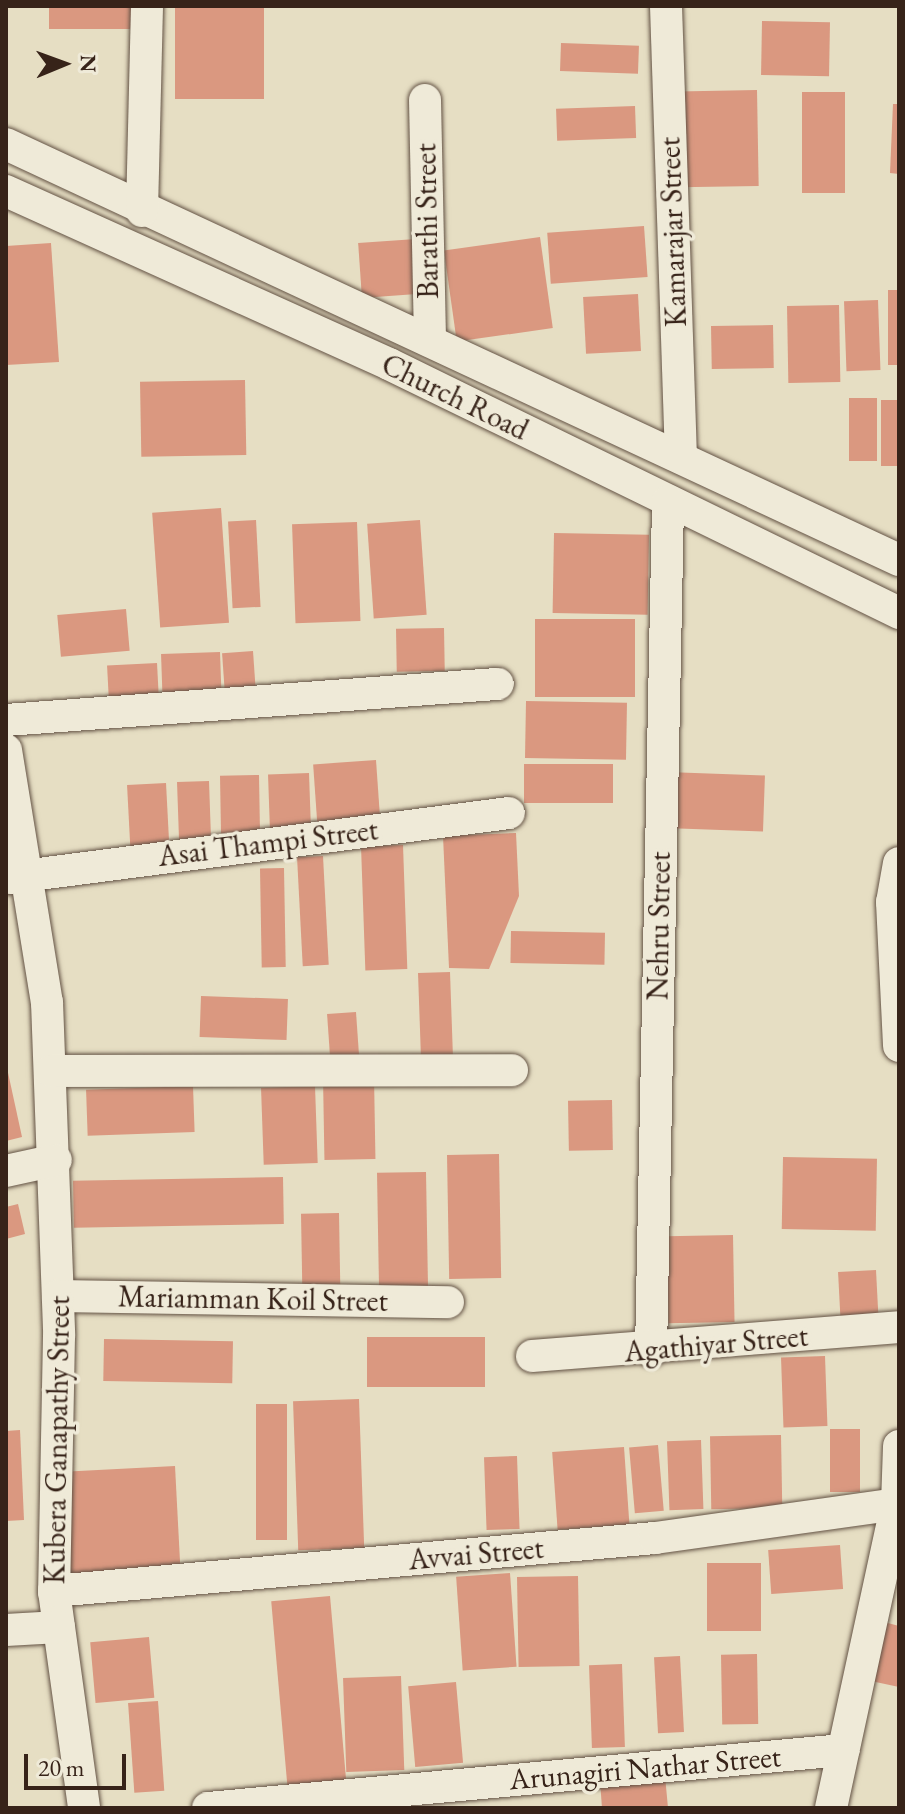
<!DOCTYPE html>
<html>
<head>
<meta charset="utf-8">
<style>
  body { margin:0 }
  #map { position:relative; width:905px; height:1814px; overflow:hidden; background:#e6dec3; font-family:"EB Garamond",serif }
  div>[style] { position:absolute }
  .building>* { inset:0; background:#da9880; transform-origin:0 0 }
  .roads { filter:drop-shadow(0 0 2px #635244) drop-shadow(0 0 2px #635244) }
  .minor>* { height:32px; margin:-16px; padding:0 16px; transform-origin:16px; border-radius:16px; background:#efead8 }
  span { translate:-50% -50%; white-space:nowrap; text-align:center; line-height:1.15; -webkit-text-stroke:7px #efead8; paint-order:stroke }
  .street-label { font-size:30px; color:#372319 }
  .frame { position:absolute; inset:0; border:8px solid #372319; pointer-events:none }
  .north { position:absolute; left:24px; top:24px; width:80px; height:80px; -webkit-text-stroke:6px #efead8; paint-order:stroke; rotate:89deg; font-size:22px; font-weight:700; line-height:32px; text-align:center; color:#372319 }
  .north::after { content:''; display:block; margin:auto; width:28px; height:36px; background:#372319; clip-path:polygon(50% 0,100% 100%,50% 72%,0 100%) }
  .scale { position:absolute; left:24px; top:1754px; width:102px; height:36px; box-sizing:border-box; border:4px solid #372319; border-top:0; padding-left:10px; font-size:24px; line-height:28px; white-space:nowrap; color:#372319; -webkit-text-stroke:6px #efead8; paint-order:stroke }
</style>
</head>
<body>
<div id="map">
  <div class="building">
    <i style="left:49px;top:6px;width:93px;height:23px"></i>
    <i style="left:175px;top:6px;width:89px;height:93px"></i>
    <i style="left:762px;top:21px;width:68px;height:54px;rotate:1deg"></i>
    <i style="left:561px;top:43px;width:78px;height:28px;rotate:2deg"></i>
    <i style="left:757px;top:90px;width:96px;height:79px;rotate:89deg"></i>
    <i style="left:802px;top:92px;width:43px;height:101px"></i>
    <i style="clip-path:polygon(893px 104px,899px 104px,899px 174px,890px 173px)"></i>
    <i style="left:635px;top:106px;width:32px;height:79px;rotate:88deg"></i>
    <i style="left:644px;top:226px;width:51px;height:97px;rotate:86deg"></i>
    <i style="left:540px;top:237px;width:92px;height:97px;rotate:82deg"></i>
    <i style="left:416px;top:239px;width:55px;height:58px;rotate:86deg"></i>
    <i style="clip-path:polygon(51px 243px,59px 362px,6px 365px,6px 246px)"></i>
    <i style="left:899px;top:290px;width:75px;height:11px;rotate:90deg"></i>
    <i style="left:638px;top:294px;width:57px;height:55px;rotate:87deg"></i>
    <i style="left:878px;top:300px;width:70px;height:34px;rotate:88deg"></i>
    <i style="left:839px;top:305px;width:77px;height:52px;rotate:89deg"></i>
    <i style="left:773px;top:325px;width:43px;height:62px;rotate:89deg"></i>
    <i style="left:245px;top:380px;width:75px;height:105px;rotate:89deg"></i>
    <i style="left:849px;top:398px;width:28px;height:63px"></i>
    <i style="left:881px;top:400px;width:18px;height:66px"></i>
    <i style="left:221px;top:508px;width:115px;height:69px;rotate:86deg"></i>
    <i style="left:256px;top:520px;width:87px;height:28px;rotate:87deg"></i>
    <i style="left:420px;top:520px;width:95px;height:53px;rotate:86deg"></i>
    <i style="left:357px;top:522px;width:99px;height:65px;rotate:88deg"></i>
    <i style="left:554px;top:533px;width:95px;height:80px;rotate:1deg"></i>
    <i style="left:126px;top:609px;width:42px;height:69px;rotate:85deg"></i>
    <i style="left:635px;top:619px;width:78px;height:100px;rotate:90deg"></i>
    <i style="left:444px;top:628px;width:43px;height:48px;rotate:89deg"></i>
    <i style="left:253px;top:651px;width:40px;height:31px;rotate:86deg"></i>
    <i style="left:220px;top:652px;width:50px;height:59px;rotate:88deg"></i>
    <i style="left:157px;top:663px;width:41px;height:50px;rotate:87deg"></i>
    <i style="left:526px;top:701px;width:101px;height:57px;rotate:1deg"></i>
    <i style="left:376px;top:760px;width:61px;height:63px;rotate:86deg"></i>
    <i style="left:613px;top:764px;width:39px;height:89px;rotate:90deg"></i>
    <i style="left:667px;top:772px;width:98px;height:56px;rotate:2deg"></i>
    <i style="left:309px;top:773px;width:61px;height:41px;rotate:88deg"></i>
    <i style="left:259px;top:775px;width:58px;height:39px;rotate:89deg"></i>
    <i style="left:209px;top:781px;width:57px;height:32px;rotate:88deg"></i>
    <i style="left:166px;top:783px;width:65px;height:39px;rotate:87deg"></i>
    <i style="clip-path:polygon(516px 833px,519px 896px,489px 969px,449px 968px,443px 836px)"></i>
    <i style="left:403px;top:845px;width:124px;height:42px;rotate:88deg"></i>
    <i style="left:323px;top:856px;width:109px;height:26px;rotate:87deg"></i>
    <i style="left:284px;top:868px;width:99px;height:24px;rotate:89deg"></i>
    <i style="left:511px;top:931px;width:94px;height:32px;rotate:1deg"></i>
    <i style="left:450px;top:972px;width:85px;height:32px;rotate:88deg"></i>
    <i style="left:201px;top:996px;width:87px;height:41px;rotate:2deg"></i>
    <i style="left:356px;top:1012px;width:43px;height:29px;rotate:86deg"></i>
    <i style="clip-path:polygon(7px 1068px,22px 1137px,6px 1141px,6px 1069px)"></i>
    <i style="left:374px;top:1076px;width:83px;height:51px;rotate:89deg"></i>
    <i style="left:193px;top:1086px;width:46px;height:107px;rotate:88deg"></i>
    <i style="left:315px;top:1086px;width:77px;height:54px;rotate:88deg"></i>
    <i style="left:612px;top:1100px;width:50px;height:44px;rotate:89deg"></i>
    <i style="left:499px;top:1154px;width:124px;height:52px;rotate:89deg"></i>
    <i style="left:783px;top:1157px;width:94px;height:72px;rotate:1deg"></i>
    <i style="left:426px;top:1172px;width:117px;height:49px;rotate:89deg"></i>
    <i style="left:283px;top:1177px;width:47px;height:210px;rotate:89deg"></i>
    <i style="clip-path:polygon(18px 1204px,25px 1234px,6px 1239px,6px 1207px)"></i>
    <i style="left:339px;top:1213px;width:78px;height:38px;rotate:89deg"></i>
    <i style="left:733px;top:1235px;width:87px;height:66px;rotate:89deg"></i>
    <i style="left:876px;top:1270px;width:45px;height:38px;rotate:87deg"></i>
    <i style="left:367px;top:1337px;width:118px;height:50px"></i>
    <i style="left:104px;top:1339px;width:129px;height:42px;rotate:1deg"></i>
    <i style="left:825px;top:1356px;width:70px;height:44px;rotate:88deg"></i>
    <i style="left:359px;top:1399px;width:149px;height:66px;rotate:88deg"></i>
    <i style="left:287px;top:1404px;width:136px;height:31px;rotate:90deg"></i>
    <i style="left:830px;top:1429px;width:30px;height:63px"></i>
    <i style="clip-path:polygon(20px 1430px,24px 1520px,6px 1521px,6px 1431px)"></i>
    <i style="left:781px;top:1435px;width:73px;height:71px;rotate:89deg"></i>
    <i style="left:701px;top:1440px;width:69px;height:34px;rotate:88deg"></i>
    <i style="left:658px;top:1445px;width:66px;height:29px;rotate:85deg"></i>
    <i style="left:624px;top:1447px;width:78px;height:72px;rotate:86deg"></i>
    <i style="left:517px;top:1456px;width:73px;height:33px;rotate:88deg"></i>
    <i style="left:175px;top:1466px;width:106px;height:111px;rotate:87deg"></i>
    <i style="left:840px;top:1545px;width:44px;height:72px;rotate:86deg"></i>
    <i style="left:707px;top:1563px;width:54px;height:68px"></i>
    <i style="left:510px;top:1573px;width:94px;height:54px;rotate:86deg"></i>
    <i style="left:578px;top:1576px;width:90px;height:61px;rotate:89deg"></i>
    <i style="left:330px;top:1596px;width:188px;height:59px;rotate:85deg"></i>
    <i style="clip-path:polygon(884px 1622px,899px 1626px,899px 1687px,871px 1681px)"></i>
    <i style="left:149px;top:1637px;width:61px;height:59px;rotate:85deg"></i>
    <i style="left:757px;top:1654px;width:70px;height:36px;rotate:89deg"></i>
    <i style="left:680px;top:1656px;width:76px;height:26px;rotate:87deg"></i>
    <i style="left:622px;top:1664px;width:83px;height:33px;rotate:88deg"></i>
    <i style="left:401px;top:1676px;width:94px;height:58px;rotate:88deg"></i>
    <i style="left:456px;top:1682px;width:81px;height:48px;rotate:85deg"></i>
    <i style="left:158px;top:1701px;width:90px;height:30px;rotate:86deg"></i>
    <i style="clip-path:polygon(665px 1776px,668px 1808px,602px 1808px,600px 1781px)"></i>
  </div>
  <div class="roads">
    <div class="minor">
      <i style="left:666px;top:6px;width:452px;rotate:88.1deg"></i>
      <i style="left:425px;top:100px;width:241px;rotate:88.8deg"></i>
      <i style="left:6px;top:144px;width:985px;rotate:24.98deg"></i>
      <i style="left:6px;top:191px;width:420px;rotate:24.3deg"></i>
      <i style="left:389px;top:364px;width:568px;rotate:26.02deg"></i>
      <i style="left:142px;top:211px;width:205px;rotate:-88.6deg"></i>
      <i style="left:6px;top:720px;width:493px;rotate:-4.2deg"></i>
      <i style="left:6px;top:750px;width:255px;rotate:80.8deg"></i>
      <i style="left:47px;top:1002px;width:334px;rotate:87.9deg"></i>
      <i style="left:59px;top:1336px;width:255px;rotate:91.1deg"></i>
      <i style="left:54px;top:1591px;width:219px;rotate:82.1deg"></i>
      <i style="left:899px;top:863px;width:40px;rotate:100deg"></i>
      <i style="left:892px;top:902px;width:144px;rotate:87.2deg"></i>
      <i style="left:8px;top:878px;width:505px;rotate:-7.39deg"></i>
      <i style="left:51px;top:1071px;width:461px;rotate:-0.1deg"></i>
      <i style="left:6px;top:1171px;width:51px;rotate:-12.4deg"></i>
      <i style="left:58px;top:1296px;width:390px;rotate:0.9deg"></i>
      <i style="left:651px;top:1351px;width:850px;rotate:-88.85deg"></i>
      <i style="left:532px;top:1356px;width:368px;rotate:-4.5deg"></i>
      <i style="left:54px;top:1591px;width:603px;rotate:-5.04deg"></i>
      <i style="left:655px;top:1538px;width:244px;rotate:-8deg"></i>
      <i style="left:6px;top:1630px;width:53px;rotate:-3.2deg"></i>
      <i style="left:208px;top:1808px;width:638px;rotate:-5.22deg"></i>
      <i style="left:831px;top:1808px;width:311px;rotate:-77.8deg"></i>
      <i style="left:897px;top:1504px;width:58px;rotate:-88deg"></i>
    </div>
  </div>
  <div class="street-label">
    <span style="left:427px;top:221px;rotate:-91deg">Barathi Street</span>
    <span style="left:673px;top:232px;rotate:-92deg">Kamarajar Street</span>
    <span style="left:455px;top:397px;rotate:26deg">Church Road</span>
    <span style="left:268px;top:843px;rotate:-7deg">Asai Thampi Street</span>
    <span style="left:659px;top:926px;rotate:-89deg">Nehru Street</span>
    <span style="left:253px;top:1299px;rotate:1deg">Mariamman Koil Street</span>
    <span style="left:716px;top:1344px;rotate:-5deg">Agathiyar Street</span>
    <span style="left:57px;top:1440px;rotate:-89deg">Kubera Ganapathy Street</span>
    <span style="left:476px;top:1554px;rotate:-5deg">Avvai Street</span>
    <span style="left:645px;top:1768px;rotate:-5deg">Arunagiri Nathar Street</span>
  </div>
  <div class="frame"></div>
  <div class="north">N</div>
  <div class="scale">20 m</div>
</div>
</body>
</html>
